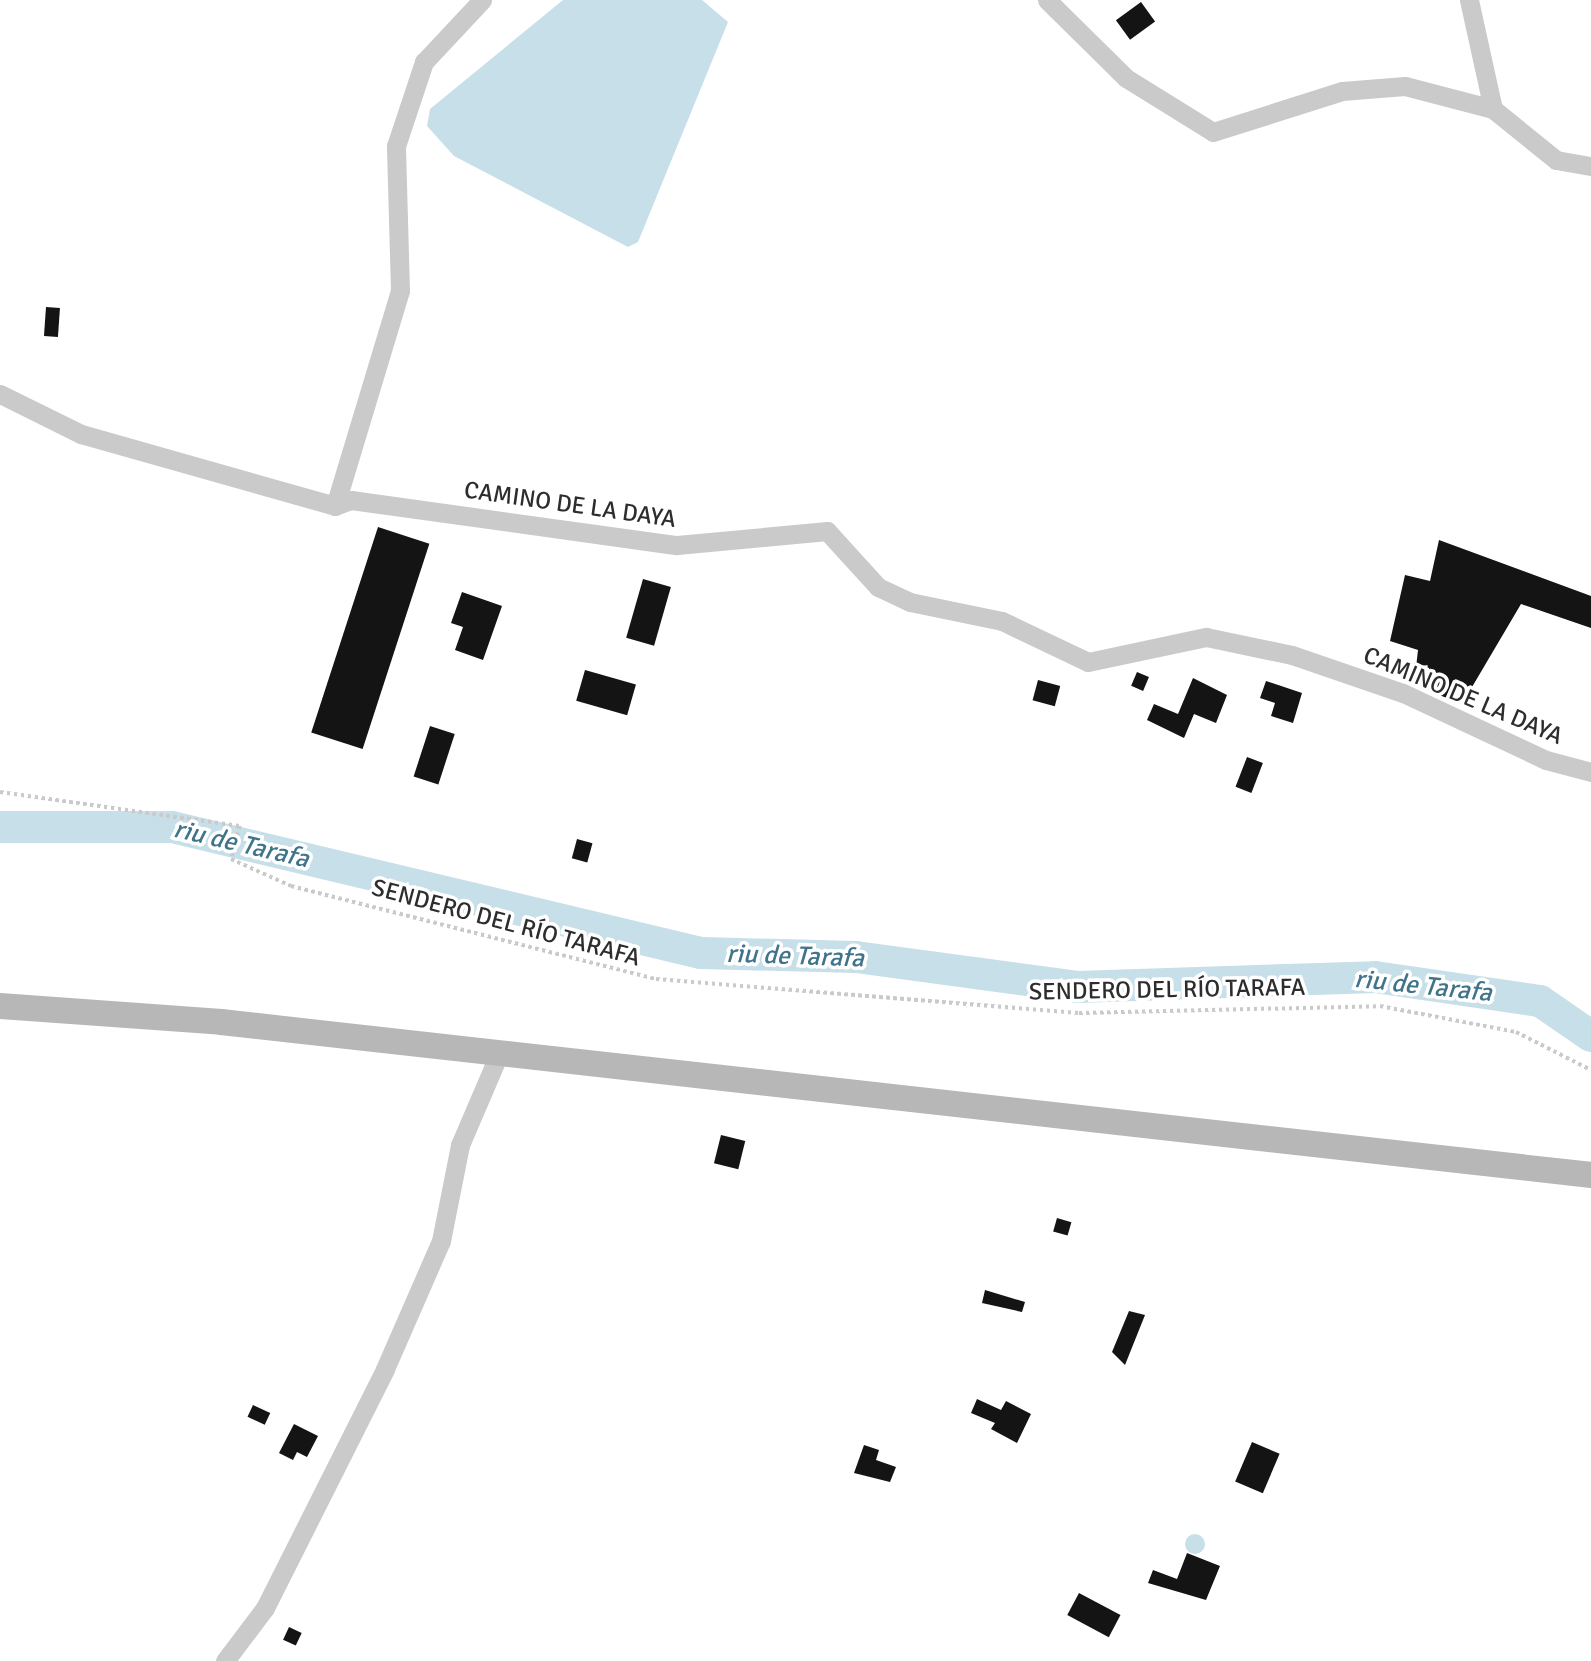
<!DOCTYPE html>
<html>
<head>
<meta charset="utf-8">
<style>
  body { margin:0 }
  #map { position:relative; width:1591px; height:1661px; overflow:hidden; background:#fff; font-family:Signika,sans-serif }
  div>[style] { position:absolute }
  .water>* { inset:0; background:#c7dfe9 }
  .round { border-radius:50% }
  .river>* { height:32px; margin:-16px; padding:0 16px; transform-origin:16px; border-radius:16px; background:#c7dfe9 }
  .building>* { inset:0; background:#141414; transform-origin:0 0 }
  .path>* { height:3.5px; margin-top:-1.75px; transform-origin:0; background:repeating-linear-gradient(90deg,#cacaca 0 3.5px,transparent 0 7px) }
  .street>* { height:19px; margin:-9.5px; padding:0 9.5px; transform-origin:9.5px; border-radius:9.5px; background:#cacaca }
  .secondary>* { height:26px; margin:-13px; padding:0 13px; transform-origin:13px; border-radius:13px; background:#b7b7b7 }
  span { translate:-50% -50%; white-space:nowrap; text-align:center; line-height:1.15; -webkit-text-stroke:7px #fff; paint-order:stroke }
  .street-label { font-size:24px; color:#2d2d2d }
  .water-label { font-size:26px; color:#3f748a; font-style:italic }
</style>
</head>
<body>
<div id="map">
  <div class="water">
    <i style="clip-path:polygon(563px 0,702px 0,728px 22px,638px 242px,628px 247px,454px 156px,427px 126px,430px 109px)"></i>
    <i class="round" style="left:1185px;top:1534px;width:20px;height:20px"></i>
  </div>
  <div class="river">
    <i style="left:0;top:827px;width:172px"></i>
    <i style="left:172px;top:827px;width:544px;rotate:13.4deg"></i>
    <i style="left:701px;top:953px;width:155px;rotate:1.5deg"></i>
    <i style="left:856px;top:957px;width:223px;rotate:7.7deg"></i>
    <i style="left:1077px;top:987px;width:298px;rotate:-1.9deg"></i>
    <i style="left:1375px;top:977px;width:167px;rotate:8.3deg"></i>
    <i style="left:1540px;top:1001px;width:62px;rotate:34.5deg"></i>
  </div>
  <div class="building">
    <i style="left:1141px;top:2px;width:24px;height:31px;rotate:54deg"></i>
    <i style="left:46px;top:307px;width:14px;height:29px;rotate:4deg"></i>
    <i style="left:378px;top:527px;width:54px;height:216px;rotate:18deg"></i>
    <i style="clip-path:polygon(1439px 540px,1591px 596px,1591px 628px,1521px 604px,1462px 704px,1414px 685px,1418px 650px,1390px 641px,1405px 575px,1430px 581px)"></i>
    <i style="left:643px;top:579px;width:29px;height:61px;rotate:16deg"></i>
    <i style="clip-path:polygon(462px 592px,502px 606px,483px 660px,455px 650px,463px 627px,451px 623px)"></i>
    <i style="left:585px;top:670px;width:53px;height:32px;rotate:16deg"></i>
    <i style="left:1137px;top:672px;width:13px;height:15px;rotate:23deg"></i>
    <i style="clip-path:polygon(1193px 678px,1227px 695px,1216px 723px,1194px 714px,1184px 738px,1147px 720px,1154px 704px,1178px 714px)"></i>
    <i style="left:1038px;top:680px;width:23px;height:21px;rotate:15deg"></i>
    <i style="clip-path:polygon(1266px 681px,1302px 693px,1293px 723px,1271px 716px,1275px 703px,1260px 698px)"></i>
    <i style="left:430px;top:726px;width:26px;height:53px;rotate:18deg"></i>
    <i style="left:1247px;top:757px;width:17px;height:32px;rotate:21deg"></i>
    <i style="left:577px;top:839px;width:16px;height:20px;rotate:15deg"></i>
    <i style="left:721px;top:1135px;width:25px;height:29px;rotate:14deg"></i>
    <i style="left:1057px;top:1218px;width:15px;height:14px;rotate:16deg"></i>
    <i style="clip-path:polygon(985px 1290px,1025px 1302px,1022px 1312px,982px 1303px)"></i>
    <i style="clip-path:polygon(1129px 1311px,1145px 1315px,1125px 1365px,1112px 1352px)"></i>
    <i style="clip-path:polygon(977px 1399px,1001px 1410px,1006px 1401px,1031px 1414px,1017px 1443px,991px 1429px,995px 1423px,971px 1413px)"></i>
    <i style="left:253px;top:1405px;width:19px;height:13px;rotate:25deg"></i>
    <i style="clip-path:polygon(294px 1424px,318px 1436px,307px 1457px,297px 1452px,293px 1460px,279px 1453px)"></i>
    <i style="left:1252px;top:1442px;width:30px;height:43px;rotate:23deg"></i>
    <i style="clip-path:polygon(864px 1445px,879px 1450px,876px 1460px,896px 1467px,890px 1482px,854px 1473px)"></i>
    <i style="clip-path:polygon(1187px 1553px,1220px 1566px,1206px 1600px,1148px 1583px,1153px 1570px,1177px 1579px)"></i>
    <i style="left:1079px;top:1593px;width:47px;height:25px;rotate:28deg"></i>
    <i style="left:289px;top:1627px;width:14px;height:14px;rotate:25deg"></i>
  </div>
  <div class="path">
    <i style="left:0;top:792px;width:242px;rotate:8.1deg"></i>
    <i style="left:240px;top:826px;width:34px;rotate:105deg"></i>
    <i style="left:231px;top:859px;width:66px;rotate:24.2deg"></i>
    <i style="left:291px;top:886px;width:377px;rotate:14.3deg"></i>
    <i style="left:656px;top:979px;width:424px;rotate:4.6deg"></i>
    <i style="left:1079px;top:1013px;width:301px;rotate:-1.3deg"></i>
    <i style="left:1380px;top:1006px;width:138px;rotate:10.8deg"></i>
    <i style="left:1516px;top:1032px;width:84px;rotate:26.9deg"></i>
  </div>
  <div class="street">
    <i style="left:1047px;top:0;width:111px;rotate:44.6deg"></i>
    <i style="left:1126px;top:78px;width:102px;rotate:31.8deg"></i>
    <i style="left:1213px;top:132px;width:135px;rotate:-17.6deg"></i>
    <i style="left:1342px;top:91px;width:63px;rotate:-4.5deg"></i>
    <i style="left:1405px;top:86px;width:91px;rotate:14.6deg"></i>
    <i style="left:1493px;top:109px;width:81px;rotate:39deg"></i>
    <i style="left:1556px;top:160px;width:36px;rotate:10deg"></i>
    <i style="left:1469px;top:0;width:112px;rotate:77.6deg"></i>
    <i style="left:0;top:394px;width:90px;rotate:26.3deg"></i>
    <i style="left:81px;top:434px;width:264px;rotate:15.8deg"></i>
    <i style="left:335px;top:506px;width:17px;rotate:-21deg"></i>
    <i style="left:351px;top:500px;width:329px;rotate:7.9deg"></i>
    <i style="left:677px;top:545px;width:151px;rotate:-5.3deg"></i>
    <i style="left:827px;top:531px;width:76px;rotate:47.7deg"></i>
    <i style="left:878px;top:587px;width:35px;rotate:25deg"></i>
    <i style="left:910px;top:602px;width:94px;rotate:11.7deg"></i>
    <i style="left:1002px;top:621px;width:95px;rotate:25.5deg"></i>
    <i style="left:1088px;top:662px;width:121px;rotate:-12deg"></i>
    <i style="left:1206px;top:637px;width:88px;rotate:11.8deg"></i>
    <i style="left:1292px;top:655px;width:117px;rotate:18.9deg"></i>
    <i style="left:1403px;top:693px;width:158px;rotate:25.1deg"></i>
    <i style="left:1546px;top:760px;width:47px;rotate:14.9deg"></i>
    <i style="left:335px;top:506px;width:225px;rotate:-73.2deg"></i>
    <i style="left:400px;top:291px;width:145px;rotate:-91.6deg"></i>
    <i style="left:396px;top:146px;width:89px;rotate:-71.6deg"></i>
    <i style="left:424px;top:62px;width:85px;rotate:-46.9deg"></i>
    <i style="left:225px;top:1661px;width:66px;rotate:-53deg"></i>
    <i style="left:265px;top:1608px;width:267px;rotate:-63.3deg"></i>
    <i style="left:385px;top:1369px;width:140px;rotate:-66.4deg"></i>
    <i style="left:441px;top:1241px;width:98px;rotate:-78.8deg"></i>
    <i style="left:460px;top:1145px;width:99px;rotate:-66.8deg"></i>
  </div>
  <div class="secondary">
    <i style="left:0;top:1006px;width:222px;rotate:4.1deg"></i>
    <i style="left:221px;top:1022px;width:1379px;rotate:6.37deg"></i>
  </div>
  <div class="street-label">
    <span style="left:570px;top:505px;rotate:8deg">CAMINO DE LA DAYA</span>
    <span style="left:1463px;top:696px;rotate:23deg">CAMINO DE LA DAYA</span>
    <span style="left:506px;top:923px;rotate:15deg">SENDERO DEL RÍO TARAFA</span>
    <span style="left:1167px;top:990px;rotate:-1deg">SENDERO DEL RÍO TARAFA</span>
  </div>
  <div class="water-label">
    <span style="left:241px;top:845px;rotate:13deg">riu de Tarafa</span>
    <span style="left:795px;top:957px;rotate:2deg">riu de Tarafa</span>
    <span style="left:1423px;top:987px;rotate:6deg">riu de Tarafa</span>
  </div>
</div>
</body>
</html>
